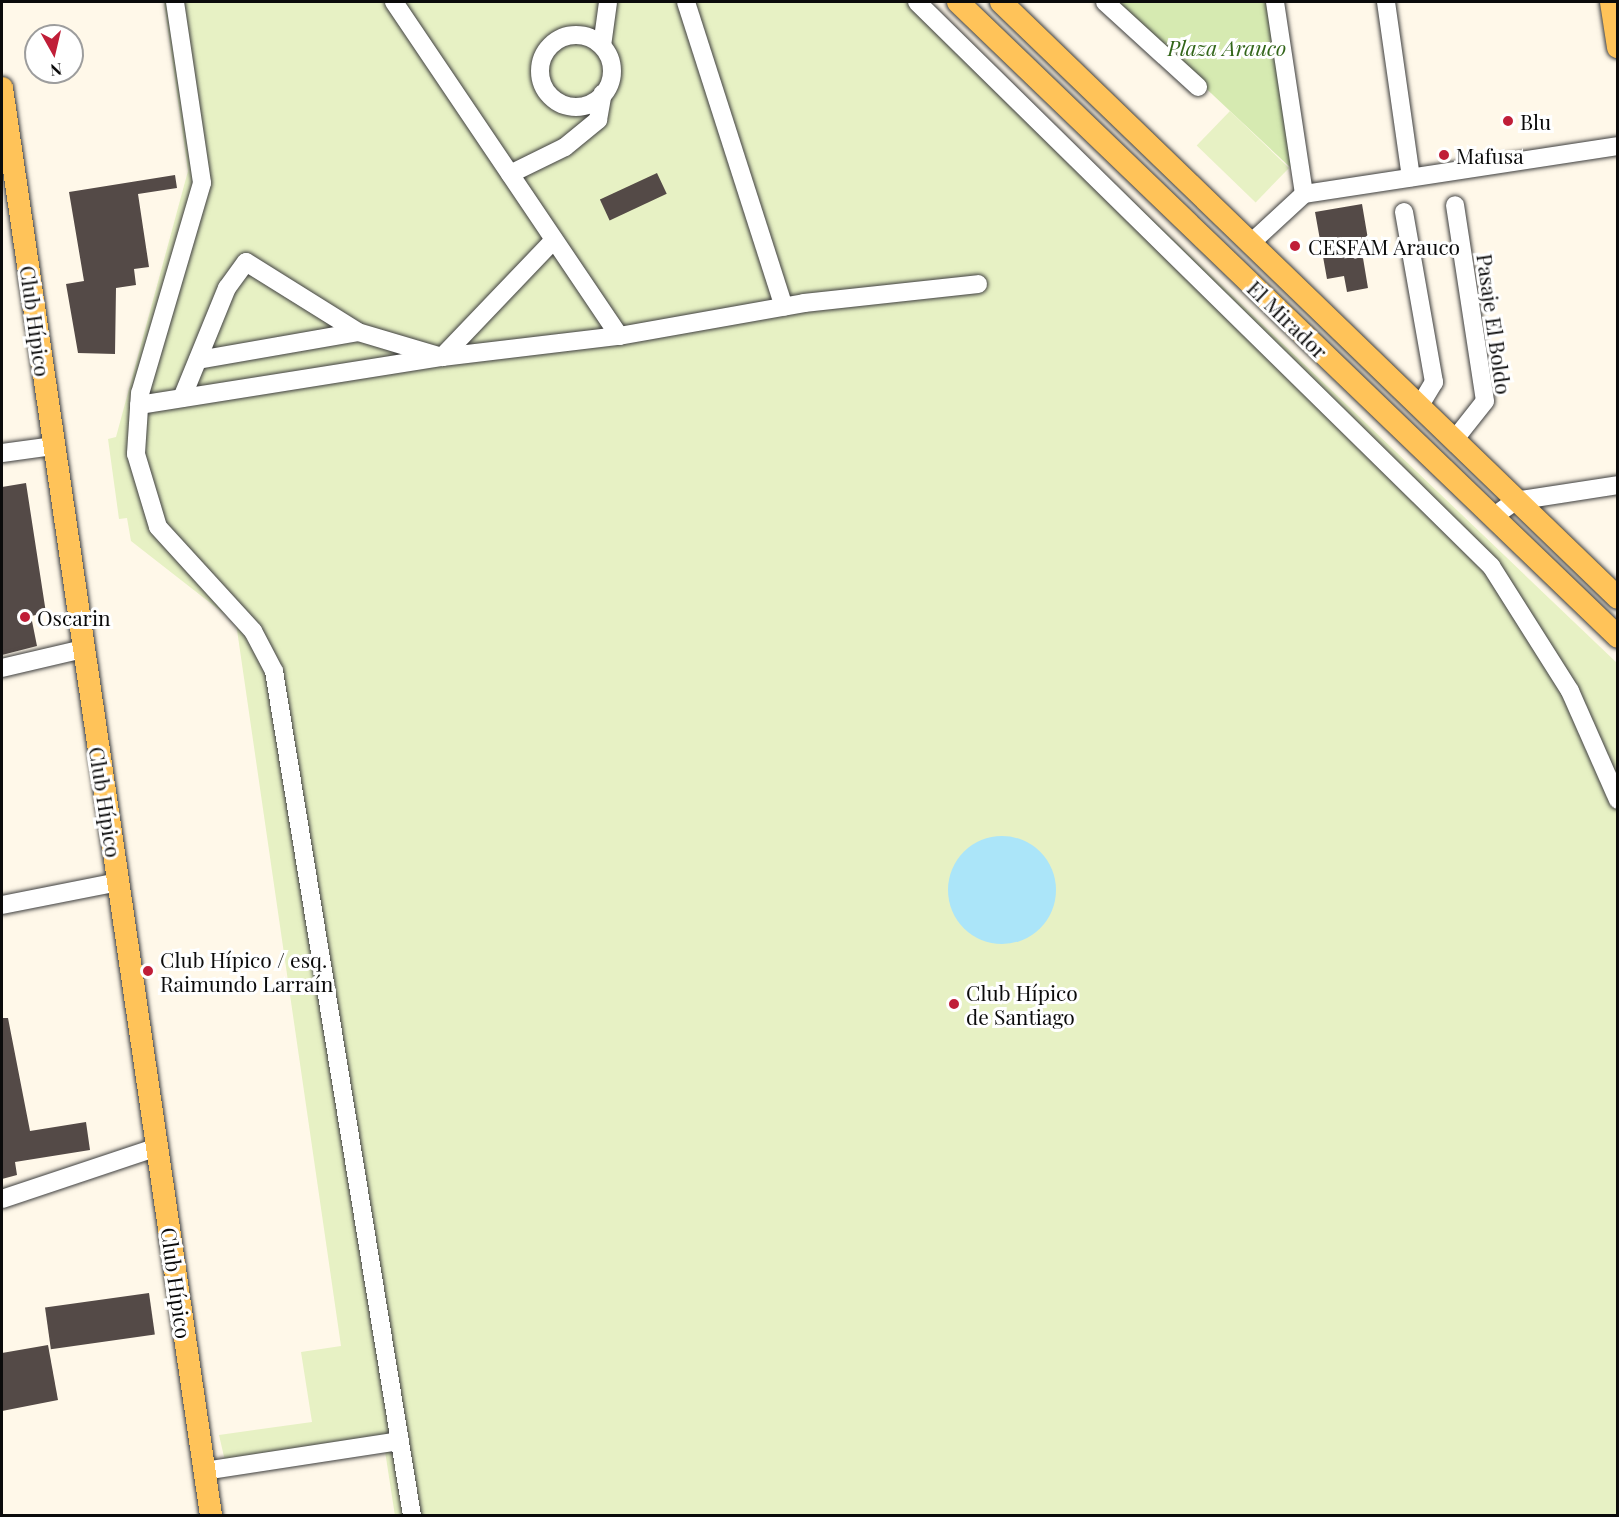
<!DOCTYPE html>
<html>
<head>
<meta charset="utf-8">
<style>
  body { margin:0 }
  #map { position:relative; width:1619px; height:1517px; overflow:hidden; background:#fff8e9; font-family:"Playfair Display",serif }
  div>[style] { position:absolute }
  .green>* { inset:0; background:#d6eab1 }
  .pitch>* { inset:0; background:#e7f1c4; transform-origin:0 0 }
  .water>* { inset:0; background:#abe5f9 }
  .round { border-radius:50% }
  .building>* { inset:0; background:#544a47; transform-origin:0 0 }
  .roads { filter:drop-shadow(0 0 2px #3e3e3e) drop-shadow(0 0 2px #3e3e3e) }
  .minor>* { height:18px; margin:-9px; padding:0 9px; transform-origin:9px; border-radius:9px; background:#fff }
  .minor>.ring { margin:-9px; padding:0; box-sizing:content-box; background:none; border:18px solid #fff; border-radius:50% }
  .major>* { height:22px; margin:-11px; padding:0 11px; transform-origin:11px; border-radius:11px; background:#ffc359 }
  .dots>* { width:16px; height:16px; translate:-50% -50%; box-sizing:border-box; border:3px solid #fff; border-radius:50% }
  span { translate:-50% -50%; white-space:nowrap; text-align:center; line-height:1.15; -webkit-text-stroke:6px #fff; paint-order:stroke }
  .park-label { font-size:21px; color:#326519; font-style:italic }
  .poi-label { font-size:21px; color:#0b0b0b }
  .left { translate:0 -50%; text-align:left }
  .street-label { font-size:21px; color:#0b0b0b }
  .frame { position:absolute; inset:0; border:3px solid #0b0b0b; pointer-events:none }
  .north { position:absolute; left:24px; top:24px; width:60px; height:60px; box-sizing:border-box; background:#fff; border:2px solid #9d9d9d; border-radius:50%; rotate:172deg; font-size:16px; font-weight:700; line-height:24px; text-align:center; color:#0b0b0b }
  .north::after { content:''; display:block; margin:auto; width:21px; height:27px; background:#c01e38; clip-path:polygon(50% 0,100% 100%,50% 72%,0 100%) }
</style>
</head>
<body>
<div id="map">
  <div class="green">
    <i style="clip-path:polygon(1114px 2px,1266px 2px,1292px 169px,1230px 111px)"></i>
  </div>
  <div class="pitch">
    <i style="clip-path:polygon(164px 2px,925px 2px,1617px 663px,1617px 1515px,395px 1516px,385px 1451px,228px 1474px,219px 1435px,312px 1422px,301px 1352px,341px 1346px,236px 623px,131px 541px,127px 518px,119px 519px,108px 439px,116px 437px,188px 171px)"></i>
    <i style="left:1230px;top:111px;width:82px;height:48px;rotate:44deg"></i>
  </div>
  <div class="water">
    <i class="round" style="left:948px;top:836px;width:108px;height:108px"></i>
  </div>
  <div class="building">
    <i style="left:657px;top:173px;width:23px;height:63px;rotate:65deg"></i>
    <i style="clip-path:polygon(175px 175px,177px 188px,138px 194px,149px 267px,134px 269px,136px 285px,116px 288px,115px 354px,78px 353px,66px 284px,84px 281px,69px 192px)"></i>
    <i style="clip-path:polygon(1362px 204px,1370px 251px,1362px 252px,1368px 288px,1347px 292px,1344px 276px,1327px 279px,1315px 212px)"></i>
    <i style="clip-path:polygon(26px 483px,46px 613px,31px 616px,37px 646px,2px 655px,2px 487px)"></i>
    <i style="clip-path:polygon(2px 1018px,8px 1018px,30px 1131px,86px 1122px,90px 1150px,15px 1162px,17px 1175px,2px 1179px)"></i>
    <i style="left:149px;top:1293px;width:42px;height:105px;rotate:82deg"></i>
    <i style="clip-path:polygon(48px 1345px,58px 1400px,2px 1411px,2px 1353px)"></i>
  </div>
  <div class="roads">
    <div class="minor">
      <i style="left:175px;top:2px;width:183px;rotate:81.5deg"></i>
      <i style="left:202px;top:183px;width:219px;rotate:106.4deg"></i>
      <i style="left:140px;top:393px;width:61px;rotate:93.8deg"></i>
      <i style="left:136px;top:454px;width:76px;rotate:73.2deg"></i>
      <i style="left:158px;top:527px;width:141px;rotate:47.6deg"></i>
      <i style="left:253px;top:631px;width:45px;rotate:62.3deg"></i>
      <i style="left:274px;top:671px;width:856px;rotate:80.72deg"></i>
      <i style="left:394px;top:2px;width:403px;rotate:56deg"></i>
      <i style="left:619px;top:336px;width:188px;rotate:-10.1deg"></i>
      <i style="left:804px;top:303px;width:175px;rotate:-6.2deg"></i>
      <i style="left:686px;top:2px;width:320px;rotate:72.2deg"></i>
      <i style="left:917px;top:2px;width:805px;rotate:44.5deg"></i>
      <i style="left:1491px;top:566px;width:148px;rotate:57.7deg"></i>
      <i style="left:1570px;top:691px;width:119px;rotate:66.2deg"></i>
      <i style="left:1105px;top:2px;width:126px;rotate:42.4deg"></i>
      <i style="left:1275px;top:2px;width:194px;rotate:81.4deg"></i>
      <i style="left:1386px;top:2px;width:177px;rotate:81.9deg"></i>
      <i class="ring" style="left:540px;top:35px;width:54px;height:54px"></i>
      <i style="left:602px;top:46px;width:44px;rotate:-82.2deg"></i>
      <i style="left:510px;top:174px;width:61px;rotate:-26.1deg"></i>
      <i style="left:565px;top:147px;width:43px;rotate:-39.3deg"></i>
      <i style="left:598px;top:120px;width:27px;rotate:-80deg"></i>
      <i style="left:1404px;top:212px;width:173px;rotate:80deg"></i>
      <i style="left:1434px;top:382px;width:27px;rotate:121deg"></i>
      <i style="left:1252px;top:242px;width:71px;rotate:-42.7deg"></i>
      <i style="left:1304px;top:194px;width:318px;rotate:-8.7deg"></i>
      <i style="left:198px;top:360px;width:162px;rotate:-9.9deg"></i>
      <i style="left:182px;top:398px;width:119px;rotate:-67.8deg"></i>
      <i style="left:227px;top:288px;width:32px;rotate:-54deg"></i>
      <i style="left:246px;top:262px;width:132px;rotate:32deg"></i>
      <i style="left:358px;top:332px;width:88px;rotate:16.6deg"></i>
      <i style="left:442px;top:357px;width:162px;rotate:-46.3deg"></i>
      <i style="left:139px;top:405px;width:307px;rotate:-9deg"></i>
      <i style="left:442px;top:357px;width:178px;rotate:-6.8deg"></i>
      <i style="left:1455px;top:439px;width:48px;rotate:-51.7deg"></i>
      <i style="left:1485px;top:401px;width:198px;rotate:-98.7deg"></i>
      <i style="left:2px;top:453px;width:51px;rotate:-7.8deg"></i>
      <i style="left:1493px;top:517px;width:27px;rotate:-36deg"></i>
      <i style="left:1515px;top:501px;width:104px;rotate:-8.8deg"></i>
      <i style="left:2px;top:668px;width:83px;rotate:-13.2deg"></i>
      <i style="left:2px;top:905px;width:118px;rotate:-11.2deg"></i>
      <i style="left:2px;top:1199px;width:163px;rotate:-18.5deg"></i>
      <i style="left:204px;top:1471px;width:198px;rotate:-8.7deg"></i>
    </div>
    <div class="major">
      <i style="left:958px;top:2px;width:916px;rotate:43.89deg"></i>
      <i style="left:1001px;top:2px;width:858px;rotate:44.01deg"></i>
      <i style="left:1611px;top:2px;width:46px;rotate:81.2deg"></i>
      <i style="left:2px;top:88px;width:1443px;rotate:81.67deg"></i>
    </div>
  </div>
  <div class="dots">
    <i style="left:1508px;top:121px;background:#c01e38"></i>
    <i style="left:1444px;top:155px;background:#c01e38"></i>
    <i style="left:1295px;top:246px;background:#c01e38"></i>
    <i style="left:25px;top:617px;background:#c01e38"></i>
    <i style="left:148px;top:971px;background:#c01e38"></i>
    <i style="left:954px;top:1004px;background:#c01e38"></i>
  </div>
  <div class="park-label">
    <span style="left:1227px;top:47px">Plaza Arauco</span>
  </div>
  <div class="poi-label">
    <span class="left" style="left:1520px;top:121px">Blu</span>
    <span class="left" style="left:1456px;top:155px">Mafusa</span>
    <span class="left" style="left:1308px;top:246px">CESFAM Arauco</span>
    <span class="left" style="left:37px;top:617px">Oscarin</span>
    <span class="left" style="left:160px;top:971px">Club Hípico / esq.<br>Raimundo Larraín</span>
    <span class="left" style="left:966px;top:1004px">Club Hípico<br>de Santiago</span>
  </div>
  <div class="street-label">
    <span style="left:1288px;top:319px;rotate:44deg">El Mirador</span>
    <span style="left:36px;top:321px;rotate:82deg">Club Hípico</span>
    <span style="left:1495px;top:324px;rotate:82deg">Pasaje El Boldo</span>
    <span style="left:106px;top:802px;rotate:81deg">Club Hípico</span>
    <span style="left:177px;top:1283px;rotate:82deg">Club Hípico</span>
  </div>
  <div class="frame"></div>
  <div class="north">N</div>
</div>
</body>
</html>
